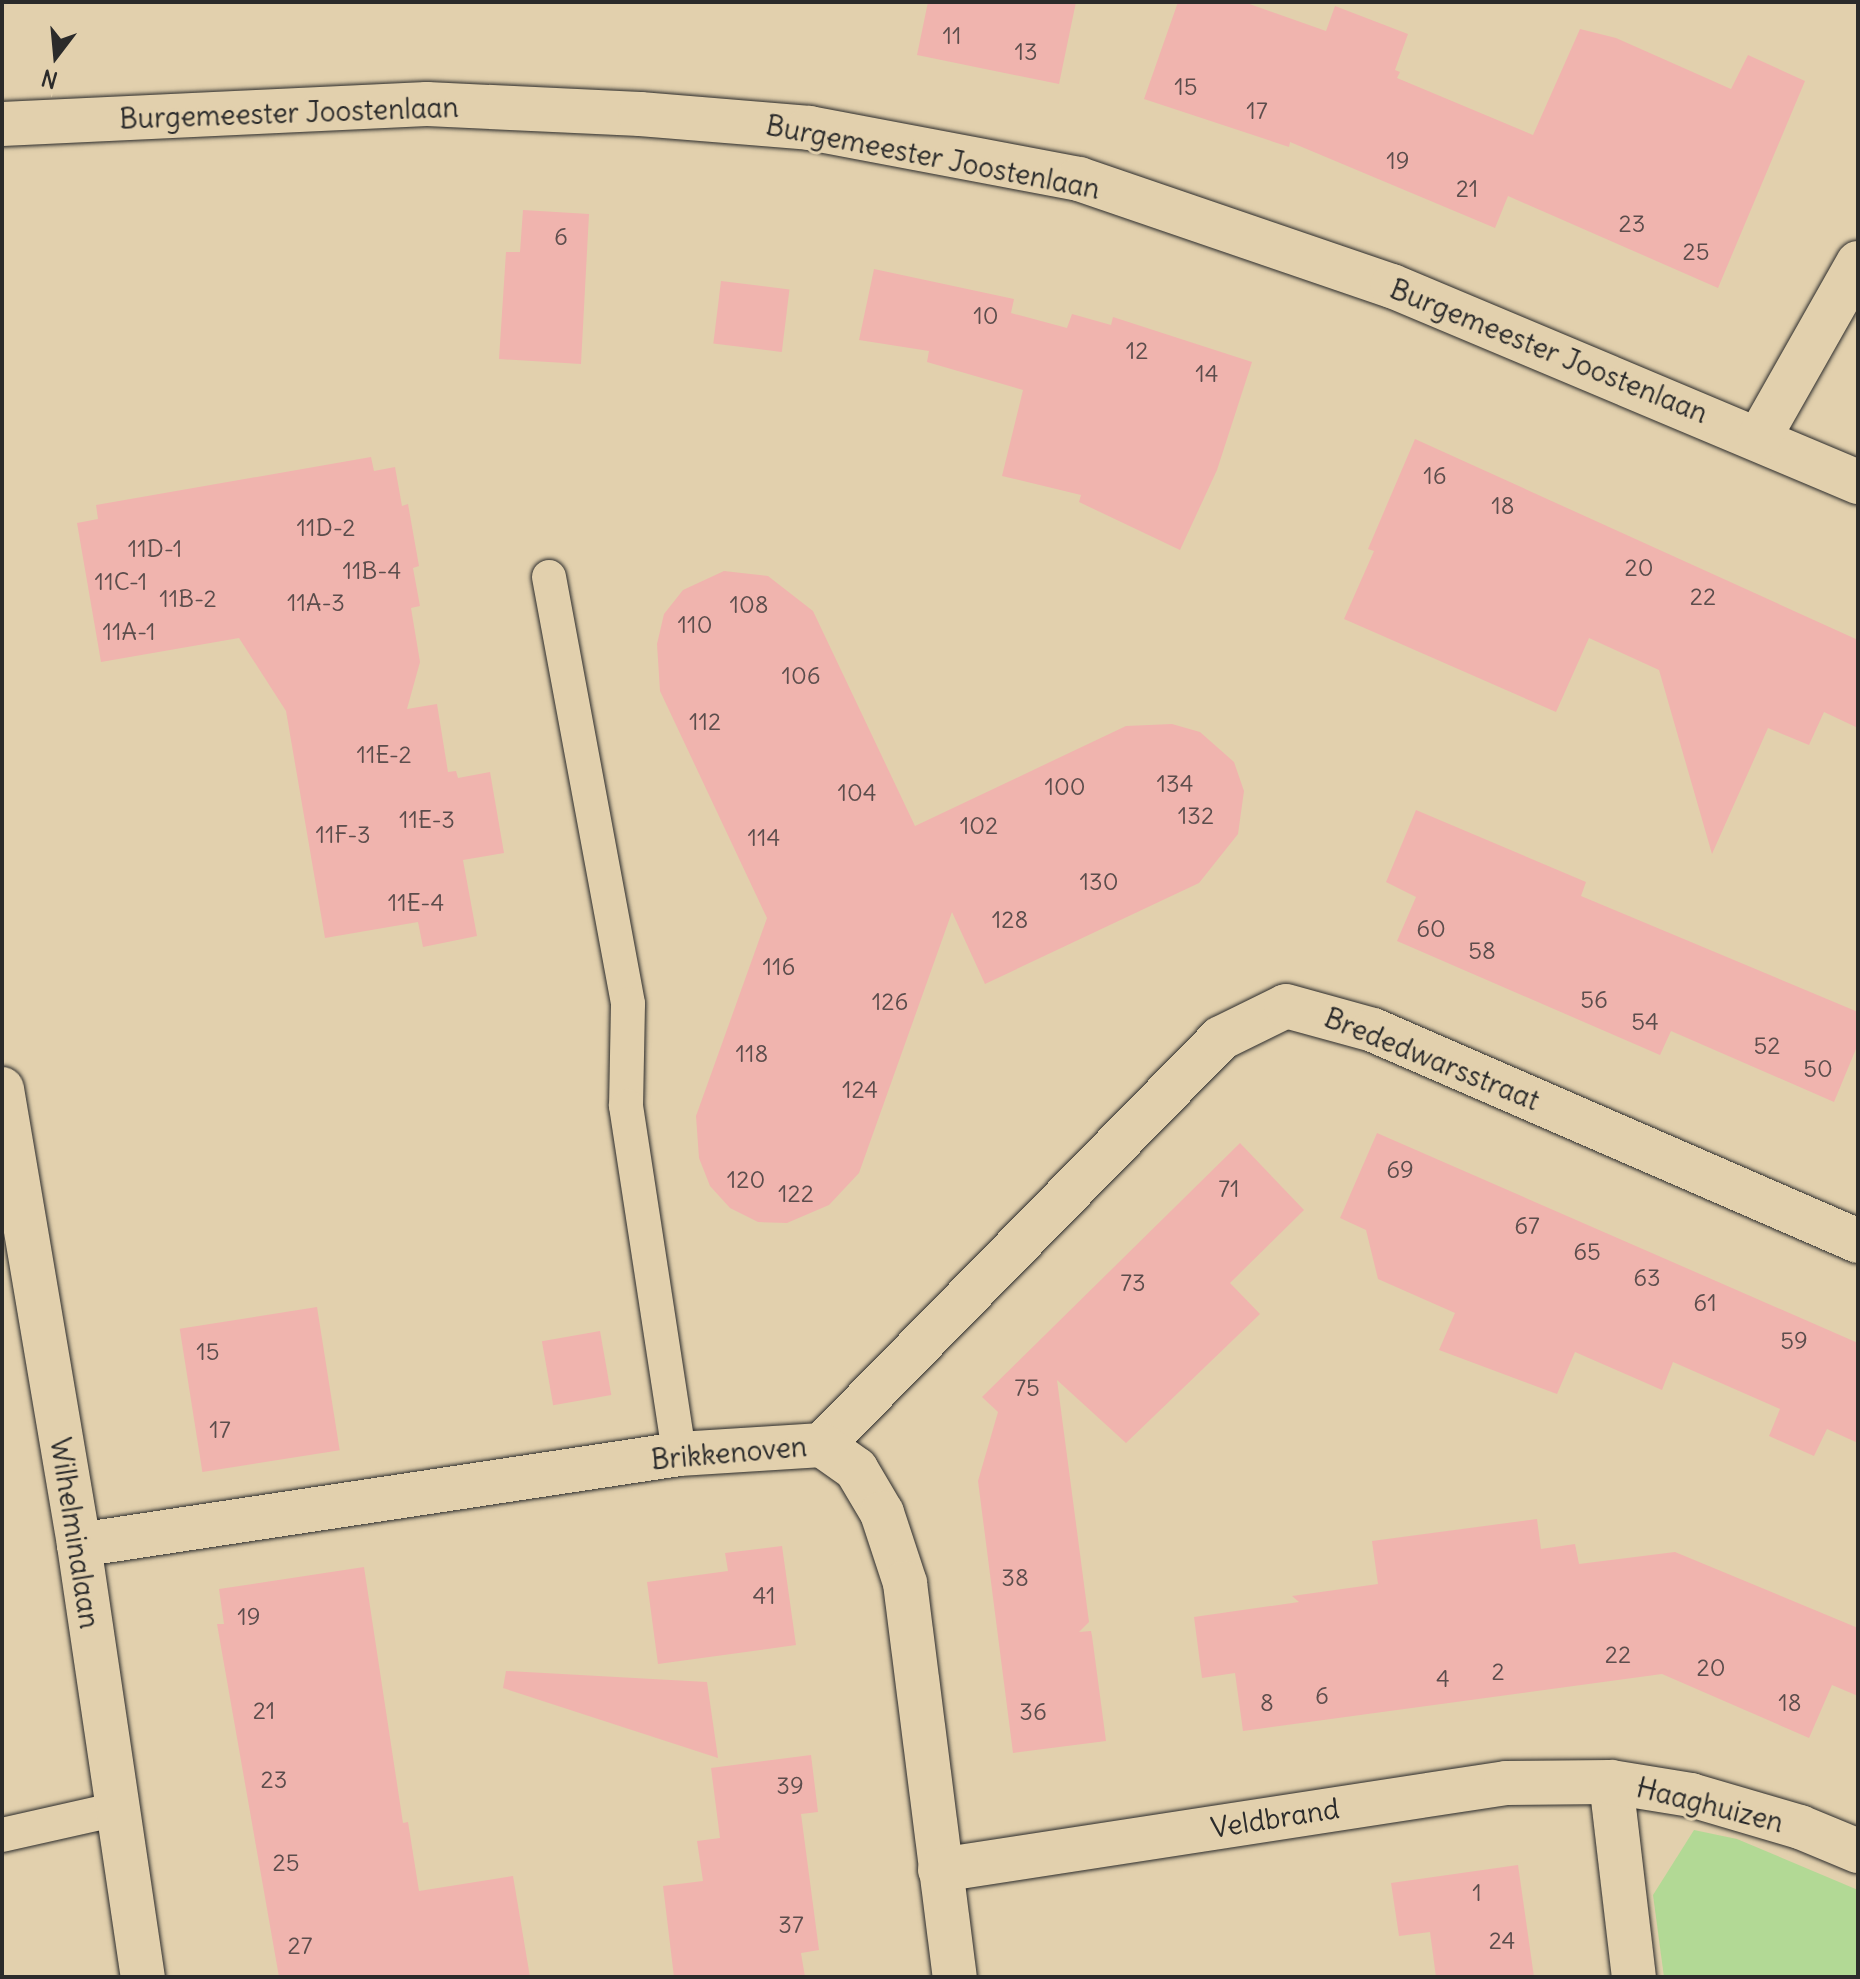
<!DOCTYPE html>
<html>
<head>
<meta charset="utf-8">
<style>
  body { margin:0 }
  #map { position:relative; width:1860px; height:1979px; overflow:hidden; background:#e2d0ad; font-family:Delius,sans-serif }
  div>[style] { position:absolute }
  .green>* { inset:0; background:#b2d995 }
  .building>* { inset:0; background:#f0b4ae; transform-origin:0 0 }
  .roads { filter:drop-shadow(0 0 2px #2b2b2b) drop-shadow(0 0 2px #2b2b2b) }
  .lane>* { height:34px; margin:-17px; padding:0 17px; transform-origin:17px; border-radius:17px; background:#e2d0ad }
  .street>* { height:44px; margin:-22px; padding:0 22px; transform-origin:22px; border-radius:22px; background:#e2d0ad }
  span { translate:-50% -50%; white-space:nowrap; text-align:center; line-height:1.15; -webkit-text-stroke:6px #e2d0ad; paint-order:stroke }
  .number-label { font-size:24px; color:#5c4d4c }
  .number-label span { -webkit-text-stroke-width:0 }
  .street-label { font-size:28px; color:#2b2b2b }
  .frame { position:absolute; inset:0; border:4px solid #2b2b2b; pointer-events:none }
  .north { position:absolute; left:16px; top:16px; width:80px; height:80px; -webkit-text-stroke:6px #e2d0ad; paint-order:stroke; rotate:196deg; font-size:22px; font-weight:700; line-height:32px; text-align:center; color:#2b2b2b }
  .north::after { content:''; display:block; margin:auto; width:28px; height:36px; background:#2b2b2b; clip-path:polygon(50% 0,100% 100%,50% 72%,0 100%) }
</style>
</head>
<body>
<div id="map">
  <div class="green">
    <i style="clip-path:polygon(1694px 1830px,1737px 1839px,1858px 1890px,1858px 1977px,1664px 1977px,1653px 1895px)"></i>
  </div>
  <div class="building">
    <i style="clip-path:polygon(928px 2px,1076px 2px,1059px 84px,917px 55px)"></i>
    <i style="clip-path:polygon(1178px 2px,1244px 2px,1326px 31px,1335px 6px,1408px 34px,1395px 70px,1400px 72px,1397px 78px,1533px 135px,1580px 29px,1616px 38px,1731px 89px,1748px 55px,1805px 81px,1718px 288px,1508px 196px,1495px 228px,1290px 142px,1289px 147px,1144px 99px)"></i>
    <i style="clip-path:polygon(523px 210px,589px 214px,581px 364px,499px 359px,506px 252px,520px 252px)"></i>
    <i style="clip-path:polygon(874px 269px,1014px 299px,1011px 313px,1067px 328px,1072px 314px,1111px 325px,1113px 317px,1252px 362px,1217px 470px,1180px 550px,1079px 502px,1081px 495px,1002px 476px,1023px 390px,927px 362px,929px 351px,859px 340px)"></i>
    <i style="left:721px;top:281px;width:69px;height:63px;rotate:7deg"></i>
    <i style="clip-path:polygon(1415px 439px,1858px 640px,1858px 728px,1824px 712px,1809px 745px,1768px 728px,1712px 854px,1659px 670px,1589px 638px,1556px 712px,1344px 619px,1374px 551px,1368px 549px)"></i>
    <i style="clip-path:polygon(371px 457px,374px 471px,395px 467px,402px 506px,408px 504px,419px 566px,413px 568px,420px 606px,411px 608px,420px 662px,407px 709px,437px 704px,448px 772px,456px 771px,458px 778px,490px 772px,504px 853px,463px 860px,477px 936px,423px 947px,418px 922px,325px 938px,286px 711px,239px 638px,101px 662px,77px 523px,98px 519px,96px 505px)"></i>
    <i style="clip-path:polygon(724px 571px,768px 576px,813px 611px,915px 826px,1126px 726px,1172px 724px,1200px 732px,1234px 762px,1244px 791px,1238px 834px,1199px 883px,985px 984px,952px 912px,859px 1173px,829px 1205px,787px 1223px,758px 1222px,730px 1208px,710px 1186px,699px 1158px,696px 1116px,767px 918px,660px 691px,657px 644px,664px 614px,683px 590px)"></i>
    <i style="clip-path:polygon(1416px 810px,1586px 882px,1581px 896px,1858px 1012px,1858px 1044px,1834px 1102px,1671px 1031px,1660px 1055px,1397px 941px,1416px 897px,1386px 882px)"></i>
    <i style="clip-path:polygon(1377px 1133px,1858px 1343px,1858px 1443px,1827px 1429px,1814px 1456px,1769px 1436px,1780px 1409px,1673px 1362px,1662px 1390px,1575px 1352px,1557px 1394px,1439px 1350px,1455px 1313px,1378px 1279px,1366px 1230px,1340px 1218px)"></i>
    <i style="clip-path:polygon(1240px 1143px,1304px 1210px,1230px 1283px,1260px 1314px,1126px 1443px,1057px 1380px,1089px 1622px,1079px 1632px,1091px 1631px,1092px 1636px,1106px 1741px,1013px 1753px,978px 1481px,998px 1412px,982px 1397px)"></i>
    <i style="left:317px;top:1307px;width:145px;height:139px;rotate:81deg"></i>
    <i style="left:600px;top:1331px;width:65px;height:59px;rotate:80deg"></i>
    <i style="clip-path:polygon(1537px 1519px,1541px 1549px,1575px 1544px,1579px 1564px,1675px 1552px,1858px 1628px,1858px 1696px,1832px 1685px,1809px 1738px,1662px 1674px,1243px 1731px,1235px 1673px,1202px 1678px,1194px 1617px,1299px 1602px,1292px 1596px,1378px 1584px,1372px 1541px)"></i>
    <i style="clip-path:polygon(782px 1546px,796px 1645px,658px 1664px,647px 1582px,728px 1571px,725px 1553px)"></i>
    <i style="clip-path:polygon(364px 1567px,403px 1823px,408px 1822px,419px 1891px,513px 1876px,530px 1977px,279px 1977px,217px 1624px,224px 1624px,219px 1589px)"></i>
    <i style="clip-path:polygon(506px 1671px,707px 1682px,718px 1758px,503px 1688px)"></i>
    <i style="clip-path:polygon(811px 1755px,818px 1812px,801px 1814px,819px 1950px,801px 1953px,805px 1977px,674px 1977px,663px 1886px,703px 1881px,697px 1841px,720px 1838px,711px 1768px)"></i>
    <i style="clip-path:polygon(1518px 1865px,1534px 1977px,1436px 1977px,1430px 1932px,1399px 1936px,1391px 1883px)"></i>
  </div>
  <div class="roads">
    <div class="lane">
      <i style="left:549px;top:577px;width:434px;rotate:79.5deg"></i>
      <i style="left:628px;top:1004px;width:102px;rotate:91.1deg"></i>
      <i style="left:626px;top:1106px;width:352px;rotate:81.3deg"></i>
      <i style="left:2px;top:1835px;width:118px;rotate:-12.7deg"></i>
    </div>
    <div class="street">
      <i style="left:2px;top:124px;width:425px;rotate:-2.7deg"></i>
      <i style="left:427px;top:104px;width:213px;rotate:2.7deg"></i>
      <i style="left:640px;top:114px;width:170px;rotate:4.7deg"></i>
      <i style="left:809px;top:128px;width:275px;rotate:10.7deg"></i>
      <i style="left:1079px;top:179px;width:331px;rotate:18.9deg"></i>
      <i style="left:1392px;top:286px;width:506px;rotate:22.81deg"></i>
      <i style="left:1759px;top:438px;width:201px;rotate:-60.5deg"></i>
      <i style="left:2px;top:1089px;width:462px;rotate:80.4deg"></i>
      <i style="left:79px;top:1545px;width:437px;rotate:81.6deg"></i>
      <i style="left:822px;top:1445px;width:570px;rotate:-45.57deg"></i>
      <i style="left:1221px;top:1038px;width:72px;rotate:-26.2deg"></i>
      <i style="left:1286px;top:1006px;width:90px;rotate:15.4deg"></i>
      <i style="left:1373px;top:1030px;width:529px;rotate:23.51deg"></i>
      <i style="left:79px;top:1545px;width:607px;rotate:-8.62deg"></i>
      <i style="left:679px;top:1454px;width:143px;rotate:-3.6deg"></i>
      <i style="left:822px;top:1445px;width:42px;rotate:35.2deg"></i>
      <i style="left:856px;top:1469px;width:51px;rotate:59.4deg"></i>
      <i style="left:882px;top:1513px;width:74px;rotate:71.8deg"></i>
      <i style="left:905px;top:1583px;width:397px;rotate:82.8deg"></i>
      <i style="left:1611px;top:1782px;width:196px;rotate:83.3deg"></i>
      <i style="left:940px;top:1870px;width:573px;rotate:-8.74deg"></i>
      <i style="left:1506px;top:1783px;width:105px;rotate:-0.5deg"></i>
      <i style="left:1611px;top:1782px;width:81px;rotate:9.2deg"></i>
      <i style="left:1691px;top:1795px;width:114px;rotate:16.4deg"></i>
      <i style="left:1800px;top:1827px;width:63px;rotate:22.5deg"></i>
    </div>
  </div>
  <div class="number-label">
    <span style="left:952px;top:36px">11</span>
    <span style="left:1026px;top:52px">13</span>
    <span style="left:1186px;top:87px">15</span>
    <span style="left:1257px;top:111px">17</span>
    <span style="left:1398px;top:161px">19</span>
    <span style="left:1467px;top:189px">21</span>
    <span style="left:1632px;top:224px">23</span>
    <span style="left:561px;top:237px">6</span>
    <span style="left:1696px;top:252px">25</span>
    <span style="left:986px;top:316px">10</span>
    <span style="left:1137px;top:351px">12</span>
    <span style="left:1207px;top:374px">14</span>
    <span style="left:1435px;top:476px">16</span>
    <span style="left:1503px;top:506px">18</span>
    <span style="left:326px;top:528px">11D-2</span>
    <span style="left:155px;top:549px">11D-1</span>
    <span style="left:1639px;top:568px">20</span>
    <span style="left:372px;top:571px">11B-4</span>
    <span style="left:121px;top:582px">11C-1</span>
    <span style="left:1703px;top:597px">22</span>
    <span style="left:188px;top:599px">11B-2</span>
    <span style="left:316px;top:603px">11A-3</span>
    <span style="left:749px;top:605px">108</span>
    <span style="left:695px;top:625px">110</span>
    <span style="left:129px;top:632px">11A-1</span>
    <span style="left:801px;top:676px">106</span>
    <span style="left:705px;top:722px">112</span>
    <span style="left:384px;top:755px">11E-2</span>
    <span style="left:1175px;top:784px">134</span>
    <span style="left:1065px;top:787px">100</span>
    <span style="left:857px;top:793px">104</span>
    <span style="left:1196px;top:816px">132</span>
    <span style="left:427px;top:820px">11E-3</span>
    <span style="left:979px;top:826px">102</span>
    <span style="left:343px;top:835px">11F-3</span>
    <span style="left:764px;top:838px">114</span>
    <span style="left:1099px;top:882px">130</span>
    <span style="left:416px;top:903px">11E-4</span>
    <span style="left:1010px;top:920px">128</span>
    <span style="left:1431px;top:929px">60</span>
    <span style="left:1482px;top:951px">58</span>
    <span style="left:779px;top:967px">116</span>
    <span style="left:1594px;top:1000px">56</span>
    <span style="left:890px;top:1002px">126</span>
    <span style="left:1645px;top:1022px">54</span>
    <span style="left:1767px;top:1046px">52</span>
    <span style="left:752px;top:1054px">118</span>
    <span style="left:1818px;top:1069px">50</span>
    <span style="left:860px;top:1090px">124</span>
    <span style="left:1400px;top:1170px">69</span>
    <span style="left:746px;top:1180px">120</span>
    <span style="left:1229px;top:1189px">71</span>
    <span style="left:796px;top:1194px">122</span>
    <span style="left:1527px;top:1226px">67</span>
    <span style="left:1587px;top:1252px">65</span>
    <span style="left:1647px;top:1278px">63</span>
    <span style="left:1133px;top:1283px">73</span>
    <span style="left:1705px;top:1303px">61</span>
    <span style="left:1794px;top:1341px">59</span>
    <span style="left:208px;top:1352px">15</span>
    <span style="left:1027px;top:1388px">75</span>
    <span style="left:220px;top:1430px">17</span>
    <span style="left:1015px;top:1578px">38</span>
    <span style="left:764px;top:1596px">41</span>
    <span style="left:249px;top:1617px">19</span>
    <span style="left:1618px;top:1655px">22</span>
    <span style="left:1711px;top:1668px">20</span>
    <span style="left:1498px;top:1672px">2</span>
    <span style="left:1443px;top:1679px">4</span>
    <span style="left:1322px;top:1696px">6</span>
    <span style="left:1267px;top:1703px">8</span>
    <span style="left:1790px;top:1703px">18</span>
    <span style="left:264px;top:1711px">21</span>
    <span style="left:1033px;top:1712px">36</span>
    <span style="left:274px;top:1780px">23</span>
    <span style="left:790px;top:1786px">39</span>
    <span style="left:286px;top:1863px">25</span>
    <span style="left:1477px;top:1893px">1</span>
    <span style="left:791px;top:1925px">37</span>
    <span style="left:1502px;top:1941px">24</span>
    <span style="left:300px;top:1946px">27</span>
  </div>
  <div class="street-label">
    <span style="left:289px;top:113px;rotate:-2deg">Burgemeester Joostenlaan</span>
    <span style="left:933px;top:157px;rotate:11deg">Burgemeester Joostenlaan</span>
    <span style="left:1549px;top:351px;rotate:22deg">Burgemeester Joostenlaan</span>
    <span style="left:1432px;top:1059px;rotate:22deg">Brededwarsstraat</span>
    <span style="left:729px;top:1453px;rotate:-5deg">Brikkenoven</span>
    <span style="left:75px;top:1533px;rotate:81deg">Wilhelminalaan</span>
    <span style="left:1710px;top:1805px;rotate:14deg">Haaghuizen</span>
    <span style="left:1275px;top:1818px;rotate:-9deg">Veldbrand</span>
  </div>
  <div class="frame"></div>
  <div class="north">N</div>
</div>
</body>
</html>
